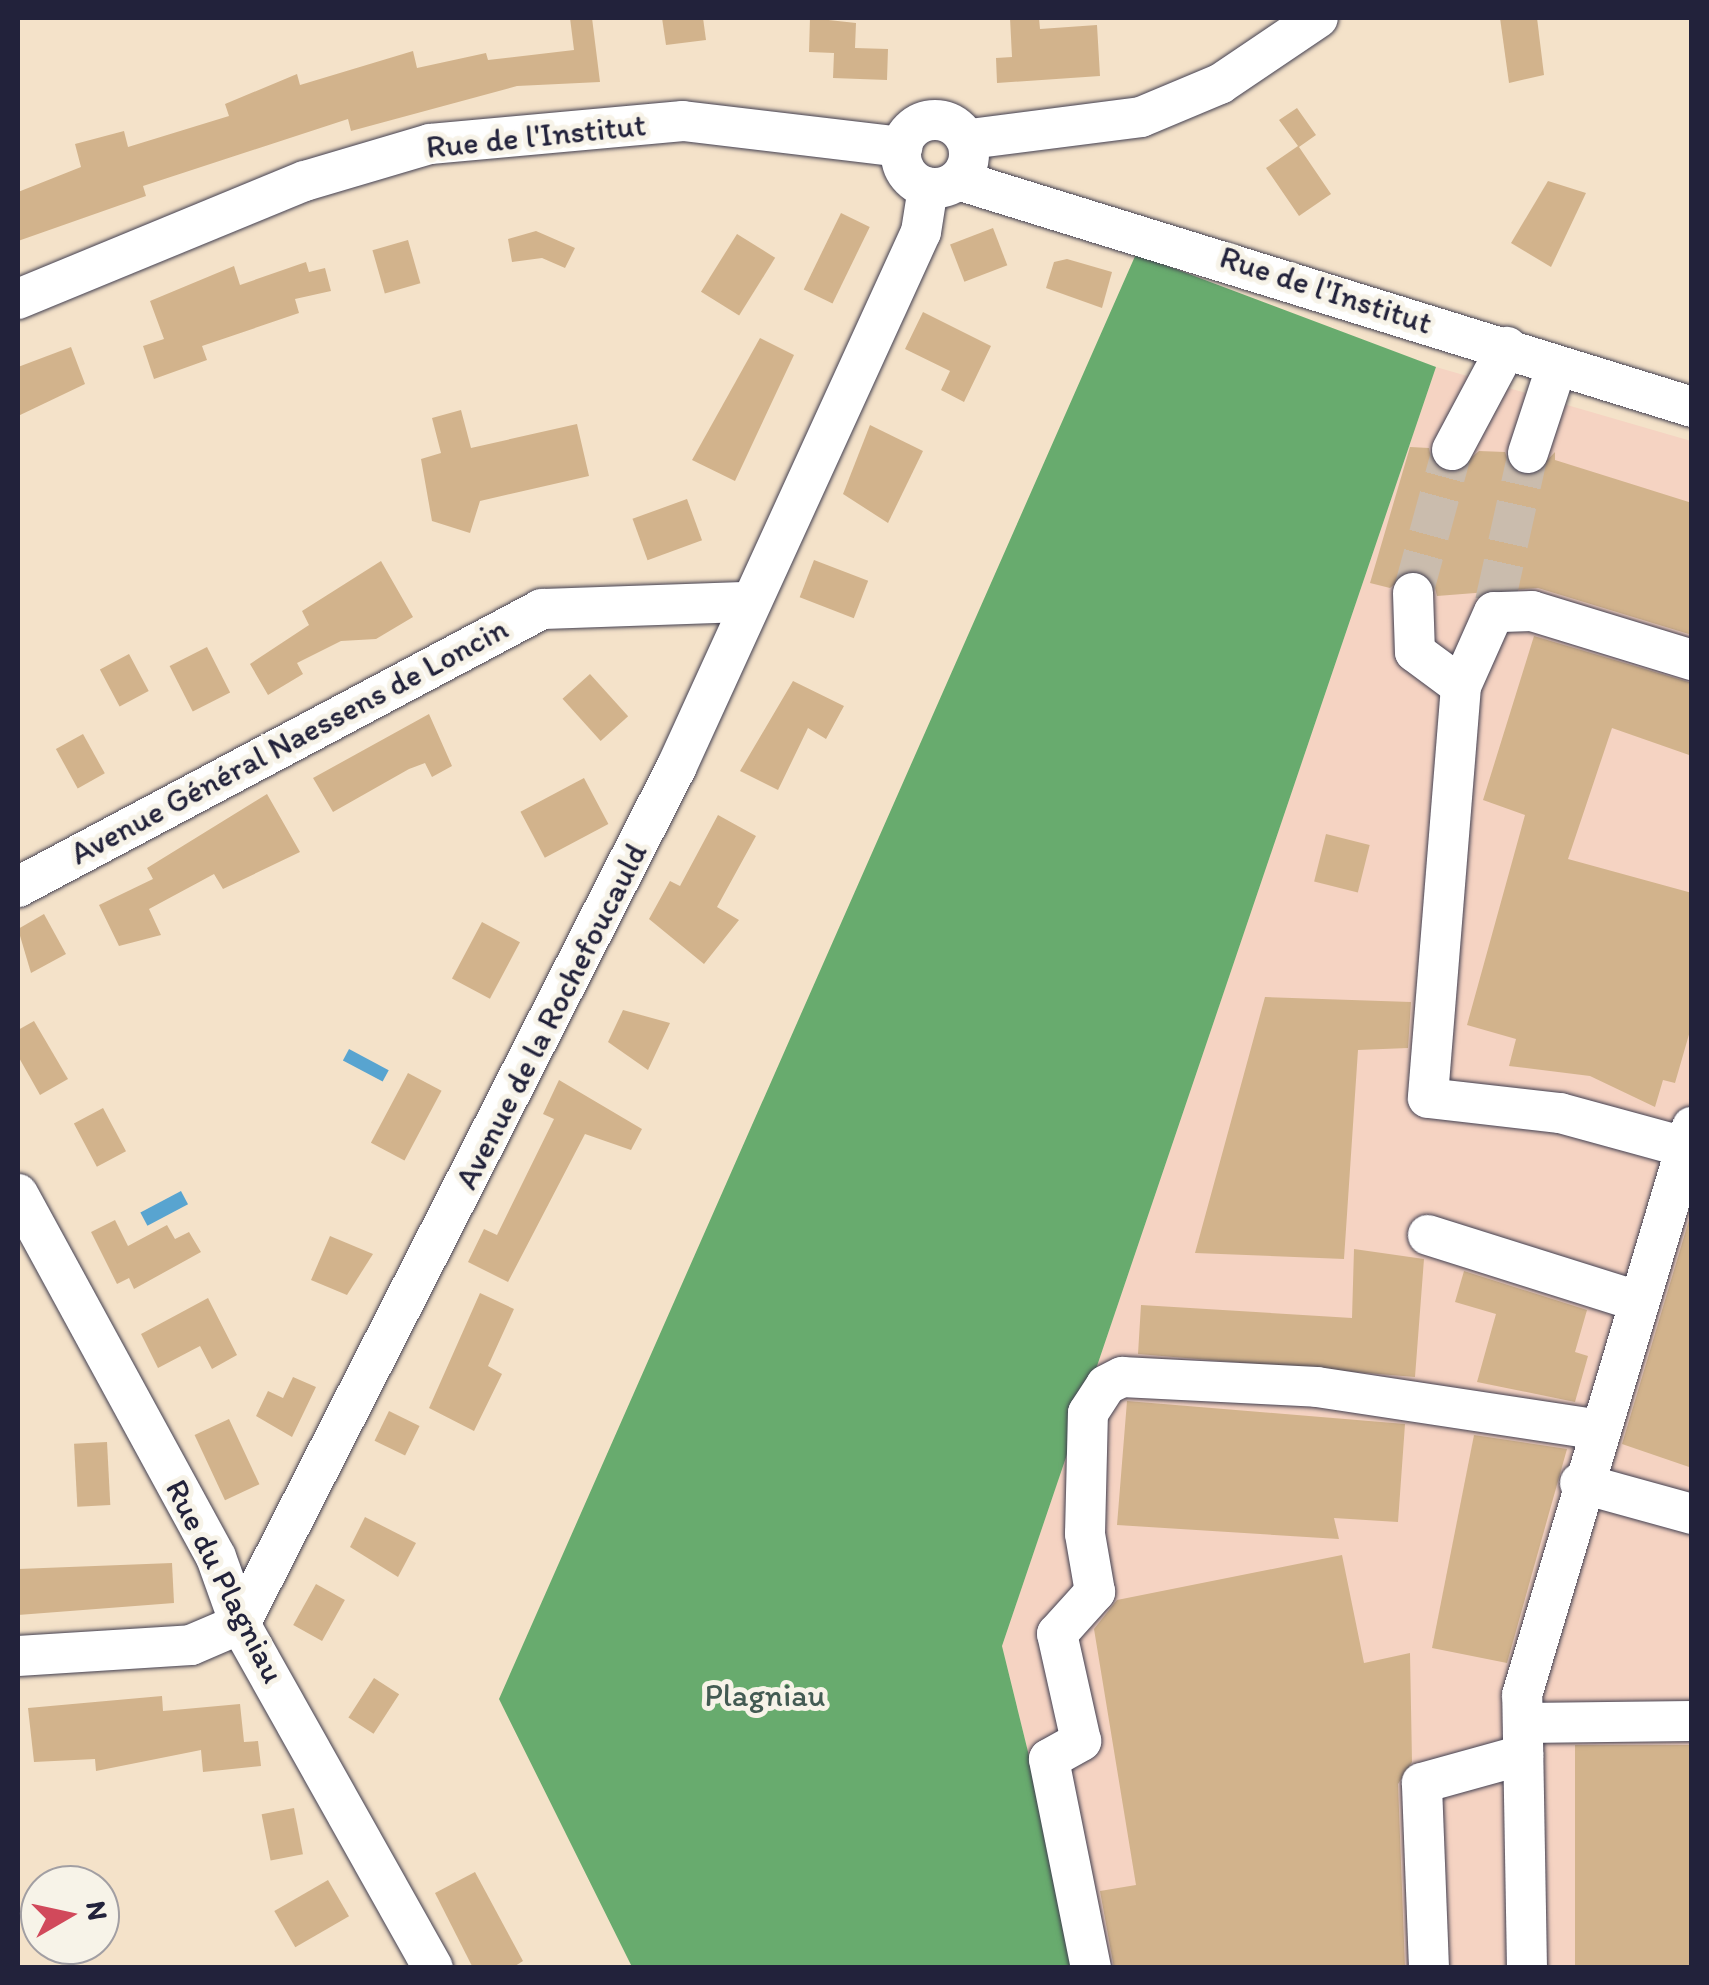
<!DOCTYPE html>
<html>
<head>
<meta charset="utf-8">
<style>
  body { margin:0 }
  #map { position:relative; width:1709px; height:1985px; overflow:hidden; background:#f4e2c9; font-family:Itim,sans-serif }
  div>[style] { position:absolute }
  .built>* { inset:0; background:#f5d3c2 }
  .forest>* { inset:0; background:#68ab6e }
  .water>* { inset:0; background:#58a4d0; transform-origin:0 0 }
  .building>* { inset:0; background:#d2b38c; transform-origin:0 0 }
  .minor-tunnel>* { height:40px; margin-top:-20px; transform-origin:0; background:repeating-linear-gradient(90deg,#cabcad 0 40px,transparent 0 60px) }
  .roads { filter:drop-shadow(0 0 2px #423f50) drop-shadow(0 0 2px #423f50) }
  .minor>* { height:40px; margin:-20px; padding:0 20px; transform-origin:20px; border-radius:20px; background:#fff }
  .minor>.ring { margin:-20px; padding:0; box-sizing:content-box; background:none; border:40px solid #fff; border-radius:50% }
  span { translate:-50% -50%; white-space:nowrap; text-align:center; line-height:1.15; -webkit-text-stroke:10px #f7f3e8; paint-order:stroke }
  .street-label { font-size:32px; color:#22223b }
  .park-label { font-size:32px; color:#435b53 }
  .frame { position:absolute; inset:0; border:20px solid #22223b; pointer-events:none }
  .north { position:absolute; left:20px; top:1865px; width:100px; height:100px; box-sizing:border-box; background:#f7f3e8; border:2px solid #a29fa3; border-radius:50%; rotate:81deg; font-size:28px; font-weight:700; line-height:40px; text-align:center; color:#22223b }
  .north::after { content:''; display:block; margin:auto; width:35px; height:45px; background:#d1495b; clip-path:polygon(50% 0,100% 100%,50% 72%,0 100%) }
</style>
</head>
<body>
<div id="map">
  <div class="built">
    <i style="clip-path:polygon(1436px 367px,1691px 441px,1691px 1967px,1081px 1967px,1002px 1646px)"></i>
  </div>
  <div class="forest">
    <i style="clip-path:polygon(1136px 254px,1436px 367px,1002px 1646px,1081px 1967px,632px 1967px,499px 1699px)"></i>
  </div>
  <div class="water">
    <i style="left:349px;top:1049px;width:45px;height:13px;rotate:28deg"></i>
    <i style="left:181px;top:1191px;width:15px;height:46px;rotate:62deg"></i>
  </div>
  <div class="building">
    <i style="clip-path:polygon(570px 18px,592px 18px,600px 82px,517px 86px,351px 131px,348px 119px,143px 186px,146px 196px,18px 241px,18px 192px,81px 167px,75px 144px,124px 131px,128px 147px,229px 116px,225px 104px,297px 74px,300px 85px,413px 51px,417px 68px,486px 53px,488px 60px,574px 50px)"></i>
    <i style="clip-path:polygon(662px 18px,703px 18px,706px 40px,666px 45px)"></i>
    <i style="clip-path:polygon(810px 18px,856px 23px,855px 48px,888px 49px,887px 80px,833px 78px,834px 53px,809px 52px)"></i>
    <i style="clip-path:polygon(1010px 18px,1039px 18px,1040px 29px,1097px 25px,1100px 76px,997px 83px,996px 58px,1012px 57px)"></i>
    <i style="clip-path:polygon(1500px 18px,1537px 18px,1544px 75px,1509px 83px)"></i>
    <i style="clip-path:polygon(1297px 108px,1316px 135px,1299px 147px,1331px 194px,1299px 216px,1266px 168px,1298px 146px,1279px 120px)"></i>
    <i style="clip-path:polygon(1548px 181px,1586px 193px,1551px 267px,1511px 243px)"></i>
    <i style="left:841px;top:213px;width:32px;height:85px;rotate:26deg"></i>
    <i style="left:993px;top:228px;width:40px;height:46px;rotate:69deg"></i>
    <i style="clip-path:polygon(536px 231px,575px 248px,565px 268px,542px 258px,512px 262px,508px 239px)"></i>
    <i style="left:737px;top:234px;width:45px;height:68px;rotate:32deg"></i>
    <i style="left:408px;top:240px;width:45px;height:37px;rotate:74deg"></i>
    <i style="clip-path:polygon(1067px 259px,1112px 272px,1102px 308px,1046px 288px,1054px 262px)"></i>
    <i style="clip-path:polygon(306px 262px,309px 272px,325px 268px,331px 291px,295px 299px,299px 313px,202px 346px,207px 360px,154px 379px,143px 346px,164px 339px,150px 301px,234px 266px,240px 285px)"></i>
    <i style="clip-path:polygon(923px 312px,991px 346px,964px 402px,941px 390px,950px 371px,905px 349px)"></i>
    <i style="clip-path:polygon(760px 338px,794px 355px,735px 481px,692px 460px)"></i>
    <i style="clip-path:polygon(71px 347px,85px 384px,18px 416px,18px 367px)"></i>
    <i style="clip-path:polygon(461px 410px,471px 448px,577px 424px,589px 476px,480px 501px,470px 533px,432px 521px,421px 459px,441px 453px,432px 418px)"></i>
    <i style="clip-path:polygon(870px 425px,923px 451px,888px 523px,843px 494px)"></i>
    <i style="clip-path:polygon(1410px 447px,1429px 448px,1432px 463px,1452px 474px,1479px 451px,1505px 452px,1511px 469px,1532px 476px,1555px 452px,1555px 460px,1692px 503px,1692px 635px,1538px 588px,1437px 596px,1433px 580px,1413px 569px,1390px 588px,1370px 583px)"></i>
    <i style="left:687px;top:499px;width:44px;height:58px;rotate:70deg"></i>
    <i style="left:814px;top:560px;width:58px;height:40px;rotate:21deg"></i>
    <i style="clip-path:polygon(381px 561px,413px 617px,376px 639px,341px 641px,297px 663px,303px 674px,268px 695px,250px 664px,309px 625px,302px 611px)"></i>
    <i style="clip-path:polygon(1534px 636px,1692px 683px,1692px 756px,1612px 728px,1568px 859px,1692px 893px,1692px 1024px,1675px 1083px,1663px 1080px,1655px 1107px,1590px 1076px,1509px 1066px,1516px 1039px,1467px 1025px,1525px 815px,1483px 800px)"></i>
    <i style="left:207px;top:647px;width:51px;height:42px;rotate:63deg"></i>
    <i style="left:129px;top:654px;width:42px;height:33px;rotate:62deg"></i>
    <i style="left:590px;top:674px;width:57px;height:37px;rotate:48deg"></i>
    <i style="clip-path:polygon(793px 681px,844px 706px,826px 739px,808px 728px,778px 790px,740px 771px)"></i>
    <i style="clip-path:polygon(429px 714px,452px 766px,432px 777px,425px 763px,409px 769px,333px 812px,313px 778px)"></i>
    <i style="left:83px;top:734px;width:45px;height:31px;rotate:61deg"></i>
    <i style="left:584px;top:778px;width:52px;height:72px;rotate:62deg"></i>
    <i style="clip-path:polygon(267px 794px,300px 852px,223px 889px,214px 874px,149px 909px,161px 935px,119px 946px,99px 905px,153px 879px,147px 868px)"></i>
    <i style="clip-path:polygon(718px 815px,756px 836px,717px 907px,739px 920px,704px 964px,649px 919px,670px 881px,680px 886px)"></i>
    <i style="left:1326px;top:834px;width:45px;height:49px;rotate:14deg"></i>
    <i style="clip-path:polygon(44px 914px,66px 954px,31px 973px,18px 929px)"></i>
    <i style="left:482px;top:922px;width:43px;height:64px;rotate:28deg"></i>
    <i style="clip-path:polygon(1265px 997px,1411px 1002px,1408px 1048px,1358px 1050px,1344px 1259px,1195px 1253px)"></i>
    <i style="clip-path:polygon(623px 1010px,670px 1023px,648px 1070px,608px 1042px)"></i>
    <i style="clip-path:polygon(34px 1021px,68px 1079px,40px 1095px,18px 1056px,18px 1030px)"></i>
    <i style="left:408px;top:1073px;width:38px;height:79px;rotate:28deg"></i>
    <i style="clip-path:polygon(559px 1080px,642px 1129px,631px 1150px,585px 1134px,508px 1282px,468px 1262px,484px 1229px,497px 1235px,554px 1119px,543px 1114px)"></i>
    <i style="left:103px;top:1108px;width:49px;height:33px;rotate:62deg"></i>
    <i style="clip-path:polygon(115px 1220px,128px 1246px,167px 1225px,175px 1239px,189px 1232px,201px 1252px,134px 1289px,129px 1278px,117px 1284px,91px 1232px)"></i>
    <i style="clip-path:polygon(1689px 1220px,1692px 1221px,1692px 1468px,1622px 1444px)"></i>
    <i style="clip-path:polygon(330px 1236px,373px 1254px,347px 1295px,311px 1280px)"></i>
    <i style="clip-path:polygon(1354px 1249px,1424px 1259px,1415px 1377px,1138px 1354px,1141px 1305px,1352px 1318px)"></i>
    <i style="clip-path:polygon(1464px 1271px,1587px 1310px,1575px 1352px,1588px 1356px,1575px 1402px,1477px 1382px,1496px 1314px,1455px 1302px)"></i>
    <i style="clip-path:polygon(480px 1293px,514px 1309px,488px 1366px,502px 1374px,474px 1431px,429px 1408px)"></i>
    <i style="clip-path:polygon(208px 1298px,237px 1355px,212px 1369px,200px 1346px,158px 1368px,141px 1334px)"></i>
    <i style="clip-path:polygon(293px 1377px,316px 1387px,292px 1437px,256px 1416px,268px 1391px,283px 1398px)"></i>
    <i style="clip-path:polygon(1127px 1401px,1405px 1424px,1398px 1522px,1334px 1518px,1339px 1539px,1117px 1525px)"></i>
    <i style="left:389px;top:1411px;width:34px;height:33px;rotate:26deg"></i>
    <i style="left:229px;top:1419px;width:72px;height:38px;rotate:65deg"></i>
    <i style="clip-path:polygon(1474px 1435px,1567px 1449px,1507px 1663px,1432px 1648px)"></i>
    <i style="left:107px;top:1442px;width:63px;height:33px;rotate:87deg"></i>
    <i style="clip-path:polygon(365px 1517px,416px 1543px,398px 1577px,350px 1547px)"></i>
    <i style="clip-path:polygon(1342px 1555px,1364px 1663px,1410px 1653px,1412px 1762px,1398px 1784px,1405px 1968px,1114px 1968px,1100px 1891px,1136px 1885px,1094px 1629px,1117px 1600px)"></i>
    <i style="clip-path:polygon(172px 1563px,174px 1603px,18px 1615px,18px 1569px)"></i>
    <i style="left:316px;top:1584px;width:33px;height:47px;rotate:29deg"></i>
    <i style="left:374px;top:1678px;width:30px;height:47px;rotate:33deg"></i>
    <i style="clip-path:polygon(162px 1696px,163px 1711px,240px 1704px,244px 1742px,258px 1741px,261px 1766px,203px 1772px,201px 1750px,96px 1771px,95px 1759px,34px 1762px,28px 1708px)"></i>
    <i style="left:1692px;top:1745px;width:223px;height:117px;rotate:90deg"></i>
    <i style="left:294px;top:1808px;width:47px;height:33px;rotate:79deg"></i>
    <i style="clip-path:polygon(475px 1872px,523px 1961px,512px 1968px,473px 1968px,435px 1893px)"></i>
    <i style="left:328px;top:1880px;width:42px;height:62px;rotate:60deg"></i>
  </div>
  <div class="minor-tunnel">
    <i style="left:1413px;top:593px;width:148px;rotate:-74.7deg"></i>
    <i style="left:1495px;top:602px;width:153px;rotate:-77.5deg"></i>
  </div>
  <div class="roads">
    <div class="minor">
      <i class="ring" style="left:901px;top:120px;width:28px;height:28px"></i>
      <i style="left:970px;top:139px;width:172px;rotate:-7.3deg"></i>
      <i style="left:1141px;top:117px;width:86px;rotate:-22.7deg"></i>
      <i style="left:1220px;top:84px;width:118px;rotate:-34deg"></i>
      <i style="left:958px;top:180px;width:768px;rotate:17.18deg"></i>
      <i style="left:18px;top:299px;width:310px;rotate:-22.4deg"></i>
      <i style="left:305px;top:181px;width:130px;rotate:-16.5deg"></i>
      <i style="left:430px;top:144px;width:254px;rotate:-5.2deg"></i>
      <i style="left:683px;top:121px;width:221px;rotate:6.8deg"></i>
      <i style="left:1452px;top:450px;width:117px;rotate:-61.9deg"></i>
      <i style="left:1528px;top:453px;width:89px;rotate:-71.8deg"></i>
      <i style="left:1413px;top:593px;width:59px;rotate:88.1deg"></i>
      <i style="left:1415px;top:652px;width:57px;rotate:36.5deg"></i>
      <i style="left:1692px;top:660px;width:167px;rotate:-163deg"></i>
      <i style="left:1532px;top:611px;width:38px;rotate:178deg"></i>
      <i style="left:1494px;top:612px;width:81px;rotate:114deg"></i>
      <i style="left:1461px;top:686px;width:413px;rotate:94.6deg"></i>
      <i style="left:1428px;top:1098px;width:133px;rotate:6.5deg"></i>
      <i style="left:1560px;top:1113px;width:137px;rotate:15.3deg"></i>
      <i style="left:18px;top:887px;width:593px;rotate:-27.95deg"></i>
      <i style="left:542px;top:609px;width:203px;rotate:-2deg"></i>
      <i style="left:18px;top:1194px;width:413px;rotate:61.4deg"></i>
      <i style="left:216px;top:1557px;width:71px;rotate:70.3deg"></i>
      <i style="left:240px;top:1624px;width:394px;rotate:60.7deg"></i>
      <i style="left:1428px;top:1235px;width:219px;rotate:17.5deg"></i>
      <i style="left:1580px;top:1483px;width:116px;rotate:15.5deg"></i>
      <i style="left:18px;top:1656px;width:173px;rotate:-3.6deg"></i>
      <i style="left:191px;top:1645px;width:53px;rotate:-23.2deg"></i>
      <i style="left:240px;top:1624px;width:961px;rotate:-63.01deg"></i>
      <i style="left:676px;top:768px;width:589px;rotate:-65.44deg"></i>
      <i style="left:921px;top:232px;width:45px;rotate:-81deg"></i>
      <i style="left:1523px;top:1723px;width:169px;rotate:-0.7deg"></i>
      <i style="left:1091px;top:1968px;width:213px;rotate:-101.4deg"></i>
      <i style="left:1049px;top:1759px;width:37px;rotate:-29deg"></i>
      <i style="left:1081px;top:1741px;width:110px;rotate:-102.6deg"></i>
      <i style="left:1057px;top:1634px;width:57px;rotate:-47.9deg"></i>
      <i style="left:1095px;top:1592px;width:59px;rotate:-99.8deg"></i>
      <i style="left:1085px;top:1534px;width:121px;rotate:-88.6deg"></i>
      <i style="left:1088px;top:1413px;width:33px;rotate:-57deg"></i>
      <i style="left:1106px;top:1385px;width:18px;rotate:-27deg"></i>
      <i style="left:1122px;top:1377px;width:195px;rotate:2.9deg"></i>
      <i style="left:1317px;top:1387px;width:282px;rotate:8.6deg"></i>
      <i style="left:1429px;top:1968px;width:185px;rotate:-92.2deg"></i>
      <i style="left:1422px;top:1783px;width:105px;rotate:-15.5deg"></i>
      <i style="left:1527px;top:1968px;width:273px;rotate:-91deg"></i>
      <i style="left:1522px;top:1695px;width:593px;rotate:-73.34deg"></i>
    </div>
  </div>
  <div class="street-label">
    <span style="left:536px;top:136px;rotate:-6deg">Rue de l'Institut</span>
    <span style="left:1326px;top:290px;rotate:18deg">Rue de l'Institut</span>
    <span style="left:289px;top:741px;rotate:-28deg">Avenue Général Naessens de Loncin</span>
    <span style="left:551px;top:1016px;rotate:-63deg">Avenue de la Rochefoucauld</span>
    <span style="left:225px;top:1581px;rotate:63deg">Rue du Plagniau</span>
  </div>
  <div class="park-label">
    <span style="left:765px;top:1695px">Plagniau</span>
  </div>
  <div class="frame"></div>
  <div class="north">N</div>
</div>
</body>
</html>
